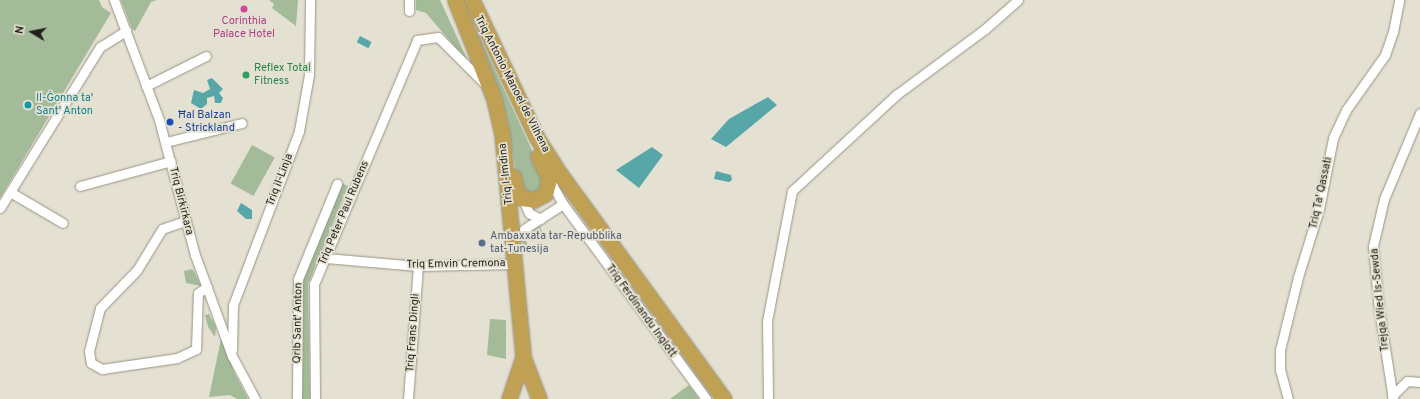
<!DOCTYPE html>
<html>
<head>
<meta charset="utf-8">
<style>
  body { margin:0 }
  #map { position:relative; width:1420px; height:399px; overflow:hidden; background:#e5e1d2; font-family:Overpass,sans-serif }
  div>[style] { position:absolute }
  .green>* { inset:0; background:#a3bb98; transform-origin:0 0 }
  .water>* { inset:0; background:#57a7a9; transform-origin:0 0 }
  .roads { filter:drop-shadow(0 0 1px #979486) drop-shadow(0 0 1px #979486) }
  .minor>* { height:9px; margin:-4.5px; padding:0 4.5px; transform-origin:4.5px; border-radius:4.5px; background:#fff }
  .trunk>* { height:15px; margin:-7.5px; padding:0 7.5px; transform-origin:7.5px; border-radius:7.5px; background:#c0a053 }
  .dots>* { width:11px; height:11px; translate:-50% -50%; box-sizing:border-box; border:2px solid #e5e1d2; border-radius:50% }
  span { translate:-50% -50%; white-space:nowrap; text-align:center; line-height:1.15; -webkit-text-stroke:3.5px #e5e1d2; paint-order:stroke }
  .hotel-label { font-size:11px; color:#b23c85 }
  .leisure-label { font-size:11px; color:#27864d }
  .left { translate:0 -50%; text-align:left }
  .street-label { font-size:11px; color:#211f1a }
  .culture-label { font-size:11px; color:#0d838f }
  .transit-label { font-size:11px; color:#164399 }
  .service-label { font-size:11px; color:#4e5e75 }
  .north { position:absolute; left:12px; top:12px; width:40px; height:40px; -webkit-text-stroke:3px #e5e1d2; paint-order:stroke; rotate:280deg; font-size:11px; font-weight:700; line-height:16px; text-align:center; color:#211f1a }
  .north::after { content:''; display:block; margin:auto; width:14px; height:18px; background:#211f1a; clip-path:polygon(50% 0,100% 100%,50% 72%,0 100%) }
</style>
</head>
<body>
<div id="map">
  <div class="green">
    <i style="clip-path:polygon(0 0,99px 0,102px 7px,111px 13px,0 198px)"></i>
    <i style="clip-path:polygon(121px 0,157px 0,151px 2px,135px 31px,132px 29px)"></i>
    <i style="clip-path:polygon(269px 0,298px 0,296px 26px,272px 8px,274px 4px)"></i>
    <i style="clip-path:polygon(416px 0,440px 0,469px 63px,426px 13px,416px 10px)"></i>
    <i style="clip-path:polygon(475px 33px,478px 33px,546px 181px,533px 195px,523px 192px,518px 184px,507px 118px)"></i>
    <i style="left:252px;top:145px;width:26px;height:44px;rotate:29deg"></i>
    <i style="clip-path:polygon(342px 183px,348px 186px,308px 284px,310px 399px,302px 399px,302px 282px)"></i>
    <i style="clip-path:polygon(540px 226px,543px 235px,526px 240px,528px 247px,521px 242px,520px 239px)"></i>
    <i style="clip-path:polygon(192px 269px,194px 271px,201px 286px,186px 283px,184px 271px)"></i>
    <i style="clip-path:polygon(209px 314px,216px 327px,215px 337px,208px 327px,205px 315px)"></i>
    <i style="clip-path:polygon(490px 319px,506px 320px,506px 359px,487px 355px)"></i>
    <i style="clip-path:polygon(221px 339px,235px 374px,248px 399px,237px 399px,230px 395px,209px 397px)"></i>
    <i style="clip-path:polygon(689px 385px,699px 399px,670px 399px)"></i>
  </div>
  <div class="water">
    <i style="left:360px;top:36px;width:13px;height:7px;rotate:27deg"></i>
    <i style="clip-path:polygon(212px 78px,223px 89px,219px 93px,223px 98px,221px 103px,215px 103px,214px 96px,207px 98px,207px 104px,201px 109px,191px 103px,194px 90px,203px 93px,210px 89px,207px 80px)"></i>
    <i style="clip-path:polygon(768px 97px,777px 105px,726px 147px,711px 139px,729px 119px)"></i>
    <i style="clip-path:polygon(652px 147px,663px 155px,639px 188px,616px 170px)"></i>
    <i style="clip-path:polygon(716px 171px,731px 175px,732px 180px,729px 182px,714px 179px)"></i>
    <i style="clip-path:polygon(241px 203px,252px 210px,252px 219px,246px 219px,237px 211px)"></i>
  </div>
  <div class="roads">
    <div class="minor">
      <i style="left:114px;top:0;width:128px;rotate:69.4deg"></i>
      <i style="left:159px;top:120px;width:140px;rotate:75.1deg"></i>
      <i style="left:195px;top:255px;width:108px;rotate:69.9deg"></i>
      <i style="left:232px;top:356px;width:49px;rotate:61.9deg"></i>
      <i style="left:409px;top:0;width:11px;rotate:90deg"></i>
      <i style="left:146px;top:86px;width:67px;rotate:-26.6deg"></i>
      <i style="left:166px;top:142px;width:78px;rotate:-14deg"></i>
      <i style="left:549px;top:179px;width:29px;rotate:61deg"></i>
      <i style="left:563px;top:204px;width:242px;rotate:53.7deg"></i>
      <i style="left:80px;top:186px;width:94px;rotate:-15.4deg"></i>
      <i style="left:10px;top:192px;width:61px;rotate:30.3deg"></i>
      <i style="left:522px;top:198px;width:17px;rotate:65deg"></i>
      <i style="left:529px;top:213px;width:13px;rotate:27deg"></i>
      <i style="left:0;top:208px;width:190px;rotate:-58.2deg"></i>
      <i style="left:100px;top:47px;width:31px;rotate:-32deg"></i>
      <i style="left:185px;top:221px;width:24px;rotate:161deg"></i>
      <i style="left:162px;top:229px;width:48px;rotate:121.4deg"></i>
      <i style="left:137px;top:270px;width:53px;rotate:134.2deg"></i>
      <i style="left:100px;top:308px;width:44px;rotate:104.3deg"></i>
      <i style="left:89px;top:351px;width:12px;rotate:81deg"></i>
      <i style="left:91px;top:363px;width:13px;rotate:29deg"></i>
      <i style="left:102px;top:369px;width:76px;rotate:-8.3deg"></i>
      <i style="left:177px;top:358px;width:21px;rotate:-25deg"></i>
      <i style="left:196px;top:349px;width:56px;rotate:-88deg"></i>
      <i style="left:198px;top:293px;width:11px;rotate:-34deg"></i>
      <i style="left:524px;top:229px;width:46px;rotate:-32.7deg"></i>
      <i style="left:326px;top:258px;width:92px;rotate:5deg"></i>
      <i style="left:418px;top:266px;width:96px;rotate:-1.2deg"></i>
      <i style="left:232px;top:350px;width:45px;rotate:-88.7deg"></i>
      <i style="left:233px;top:305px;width:186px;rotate:-69.2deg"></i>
      <i style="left:299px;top:131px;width:57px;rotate:-79.9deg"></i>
      <i style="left:309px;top:75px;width:75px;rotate:-89.2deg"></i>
      <i style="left:1392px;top:396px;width:21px;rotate:-45deg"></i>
      <i style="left:1407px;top:381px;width:13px;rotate:4deg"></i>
      <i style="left:297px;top:399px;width:120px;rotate:-89.5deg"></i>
      <i style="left:298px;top:279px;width:103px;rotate:-67.7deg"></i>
      <i style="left:315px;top:399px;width:115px;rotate:-90.5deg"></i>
      <i style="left:314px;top:284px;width:265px;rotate:-67.1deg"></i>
      <i style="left:417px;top:40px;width:21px;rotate:-8deg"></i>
      <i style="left:438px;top:37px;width:68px;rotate:45deg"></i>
      <i style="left:408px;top:399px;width:133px;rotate:-85.7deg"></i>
      <i style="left:768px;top:399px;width:78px;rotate:-90.7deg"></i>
      <i style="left:767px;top:321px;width:132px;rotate:-79.1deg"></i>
      <i style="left:792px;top:191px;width:142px;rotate:-42.7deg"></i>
      <i style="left:896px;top:95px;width:111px;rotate:-36.6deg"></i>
      <i style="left:985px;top:29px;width:44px;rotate:-41.3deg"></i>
      <i style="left:1288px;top:399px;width:30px;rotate:-105deg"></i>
      <i style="left:1280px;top:370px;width:20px;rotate:-90deg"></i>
      <i style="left:1280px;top:350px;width:75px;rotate:-76.1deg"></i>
      <i style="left:1298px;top:277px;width:71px;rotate:-72.8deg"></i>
      <i style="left:1319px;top:209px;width:72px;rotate:-78.8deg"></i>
      <i style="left:1333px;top:138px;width:31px;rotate:-65deg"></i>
      <i style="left:1346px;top:110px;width:67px;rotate:-54.7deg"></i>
      <i style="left:1385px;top:55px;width:24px;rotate:-71deg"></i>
      <i style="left:1393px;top:32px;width:33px;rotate:-79deg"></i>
      <i style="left:1393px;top:399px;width:90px;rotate:-98.9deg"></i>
      <i style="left:1379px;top:310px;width:64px;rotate:-95.4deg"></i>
      <i style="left:1373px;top:246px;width:48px;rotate:-76.8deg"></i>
      <i style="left:1384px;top:199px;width:93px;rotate:-67.3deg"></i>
    </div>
    <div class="trunk">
      <i style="left:455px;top:0;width:106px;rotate:68.5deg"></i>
      <i style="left:494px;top:99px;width:35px;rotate:77deg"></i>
      <i style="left:502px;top:133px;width:225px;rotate:84.6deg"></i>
      <i style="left:523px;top:357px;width:45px;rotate:69.1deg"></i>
      <i style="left:472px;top:0;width:153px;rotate:64.8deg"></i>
      <i style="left:537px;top:138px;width:43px;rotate:57.4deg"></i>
      <i style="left:560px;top:174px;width:278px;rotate:53.9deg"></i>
      <i style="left:513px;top:176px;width:13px;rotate:77deg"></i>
      <i style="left:516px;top:189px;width:11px;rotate:56deg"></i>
      <i style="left:522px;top:198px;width:12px;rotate:9deg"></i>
      <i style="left:534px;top:200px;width:13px;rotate:-29deg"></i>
      <i style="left:545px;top:194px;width:16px;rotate:-75deg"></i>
      <i style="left:549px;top:179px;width:25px;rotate:-116deg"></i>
      <i style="left:509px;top:399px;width:44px;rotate:-71.6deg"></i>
    </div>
  </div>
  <div class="dots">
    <i style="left:244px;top:9px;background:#d1479c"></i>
    <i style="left:246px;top:75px;background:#2e9e5b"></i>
    <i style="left:28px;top:105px;background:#0f9aa8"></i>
    <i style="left:170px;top:122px;background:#1a4fb4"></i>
    <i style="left:482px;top:243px;background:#5c6f8a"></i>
  </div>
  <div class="hotel-label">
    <span style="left:244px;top:28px">Corinthia<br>Palace Hotel</span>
  </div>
  <div class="leisure-label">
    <span class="left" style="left:254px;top:75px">Reflex Total<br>Fitness</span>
  </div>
  <div class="street-label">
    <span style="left:512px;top:84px;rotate:63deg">Triq Antonio Manoel de Vilhena</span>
    <span style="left:506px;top:174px;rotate:-96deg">Triq l-Imdina</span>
    <span style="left:280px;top:180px;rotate:-69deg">Triq il-Linja</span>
    <span style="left:1321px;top:193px;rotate:-78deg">Triq Ta' Qassati</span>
    <span style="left:181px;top:201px;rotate:76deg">Triq Birkirkara</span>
    <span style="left:344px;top:213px;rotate:-67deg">Triq Peter Paul Rubens</span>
    <span style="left:456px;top:264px;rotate:-1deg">Triq Emvin Cremona</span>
    <span style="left:1380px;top:300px;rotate:-96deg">Trejqa Wied Is-Sewda</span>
    <span style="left:641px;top:311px;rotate:54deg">Triq Ferdinandu Inglott</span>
    <span style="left:298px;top:323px;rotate:-89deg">Qrib Sant' Anton</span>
    <span style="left:413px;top:333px;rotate:-86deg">Triq Frans Dingli</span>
  </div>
  <div class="culture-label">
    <span class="left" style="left:36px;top:105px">Il-Ġonna ta'<br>Sant' Anton</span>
  </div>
  <div class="transit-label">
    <span class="left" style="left:178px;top:122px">Ħal Balzan<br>- Strickland</span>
  </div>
  <div class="service-label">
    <span class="left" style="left:490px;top:243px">Ambaxxata tar-Repubblika<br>tat-Tunesija</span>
  </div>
  <div class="north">N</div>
</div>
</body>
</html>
